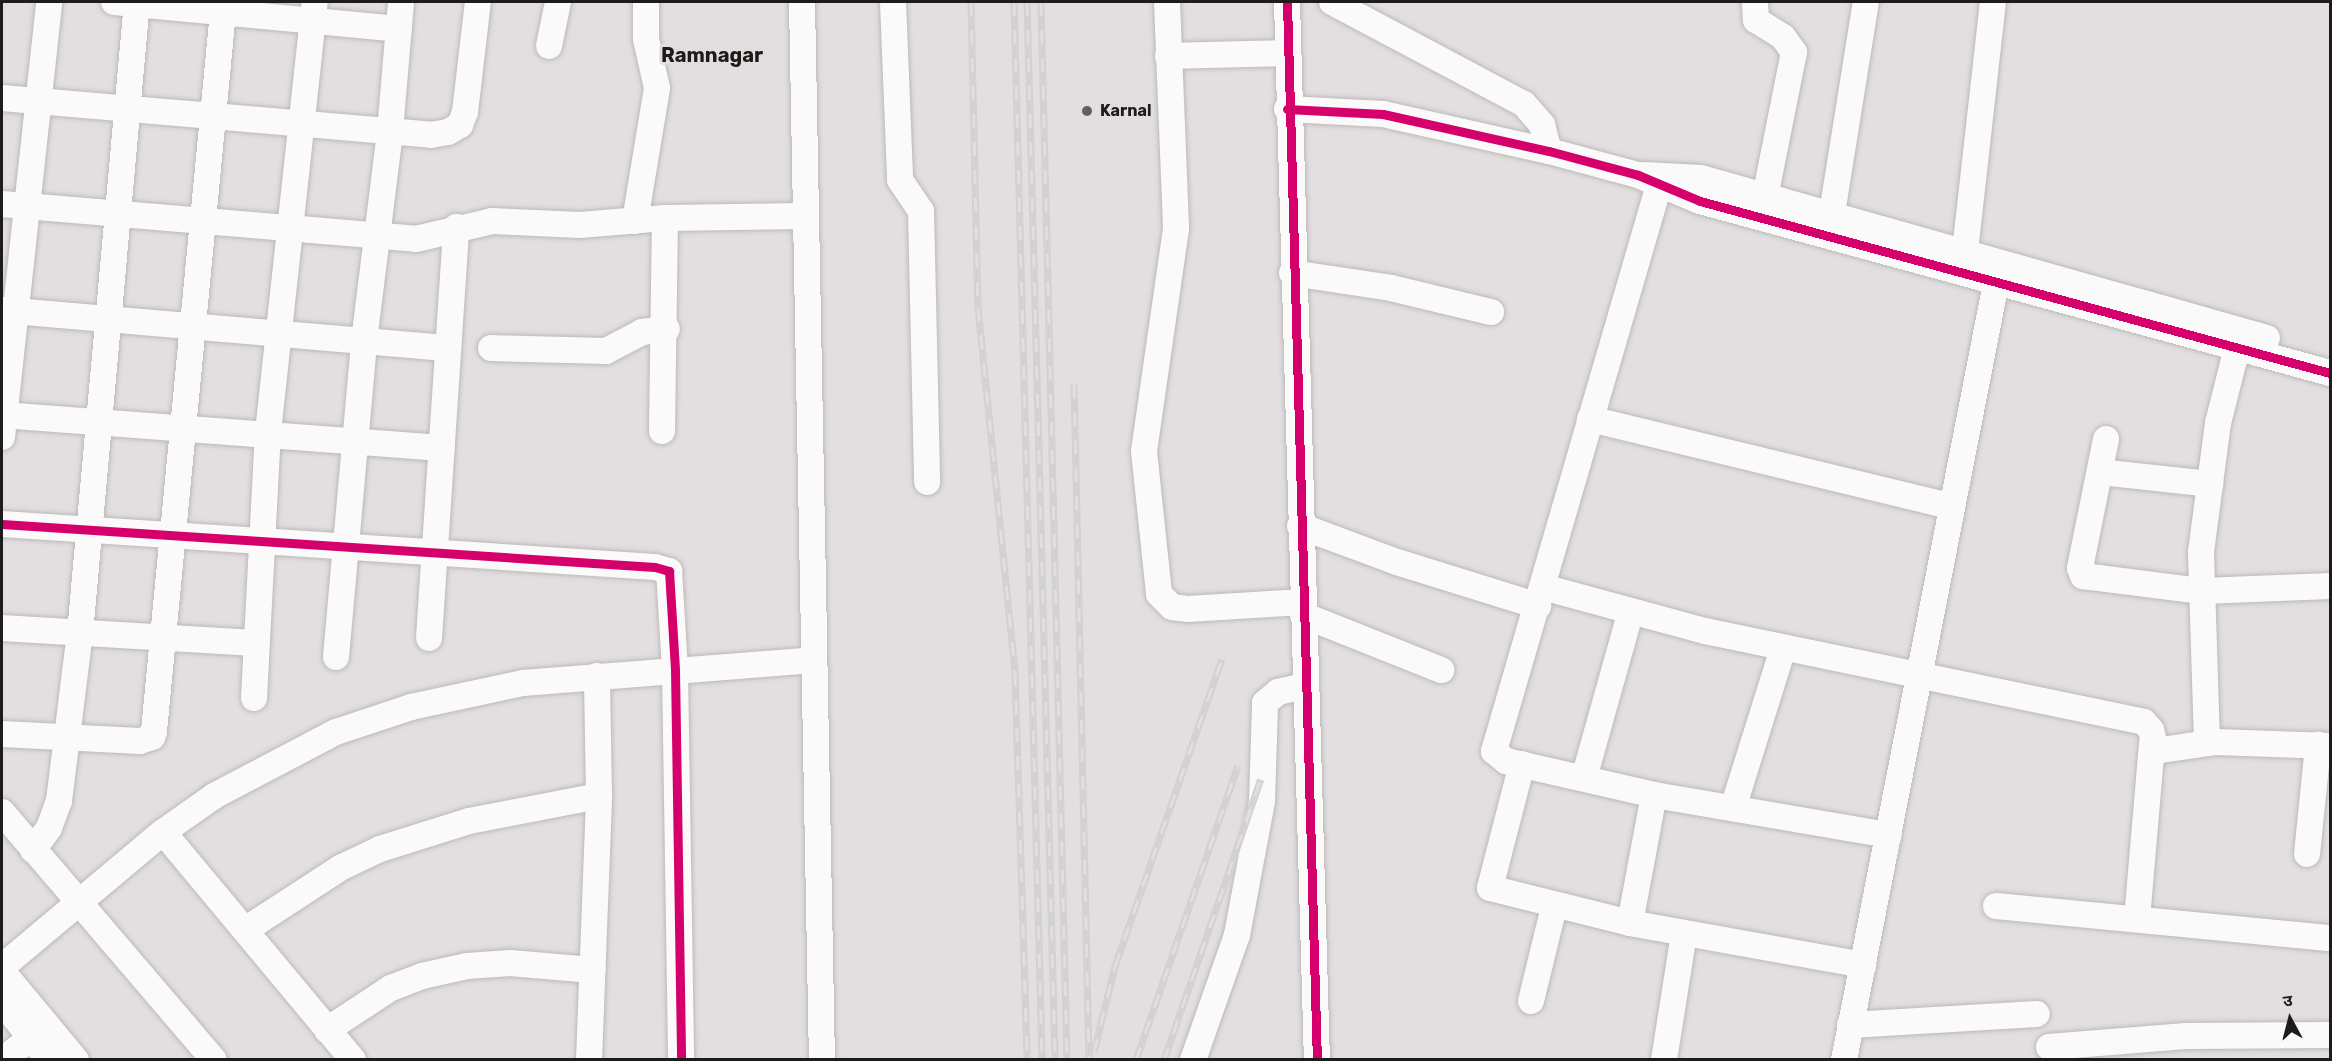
<!DOCTYPE html>
<html>
<head>
<meta charset="utf-8">
<style>
  body { margin:0 }
  #map { position:relative; width:2332px; height:1061px; overflow:hidden; background:#e3dedf; font-family:Rubik,"Noto Sans Devanagari",sans-serif }
  div>[style] { position:absolute }
  .roads { filter:drop-shadow(0 0 2px #bdb9ba) drop-shadow(0 0 2px #bdb9ba) }
  .minor>* { height:26px; margin:-13px; padding:0 13px; transform-origin:13px; border-radius:13px; background:#fbfafa }
  .rail>* { height:7px; margin-top:-3.5px; transform-origin:0; background:repeating-linear-gradient(90deg,#e4ddde 0 14px,#d2d1d1 0 28px); box-sizing:border-box; border-block:2px solid #d2d1d1 }
  .cycleway>* { height:9px; margin:-4.5px; padding:0 4.5px; transform-origin:4.5px; border-radius:4.5px; background:#d6006c }
  .dots>* { width:16px; height:16px; translate:-50% -50%; box-sizing:border-box; border:3px solid #e4ddde; border-radius:50% }
  span { translate:-50% -50%; white-space:nowrap; text-align:center; line-height:1.15; -webkit-text-stroke:6px #e4ddde; paint-order:stroke }
  .poi-label { font-size:16px; color:#1e1b1b; font-weight:700 }
  .left { translate:0 -50%; text-align:left }
  .quarter-label { font-size:20px; color:#1e1b1b; font-weight:700 }
  .frame { position:absolute; inset:0; border:3px solid #1e1b1b; pointer-events:none }
  .north { position:absolute; left:2260px; top:989px; width:60px; height:60px; -webkit-text-stroke:4px #e4ddde; paint-order:stroke; rotate:353deg; font-size:16px; font-weight:700; line-height:24px; text-align:center; color:#1e1b1b }
  .north::after { content:''; display:block; margin:auto; width:21px; height:27px; background:#1e1b1b; clip-path:polygon(50% 0,100% 100%,50% 72%,0 100%) }
</style>
</head>
<body>
<div id="map">
  <div class="roads">
    <div class="minor">
      <i style="left:114px;top:2px;width:286px;rotate:5.4deg"></i>
      <i style="left:802px;top:2px;width:1058px;rotate:88.92deg"></i>
      <i style="left:893px;top:2px;width:178px;rotate:87.7deg"></i>
      <i style="left:900px;top:180px;width:37px;rotate:56deg"></i>
      <i style="left:921px;top:211px;width:271px;rotate:88.7deg"></i>
      <i style="left:1167px;top:2px;width:227px;rotate:87.7deg"></i>
      <i style="left:1176px;top:229px;width:224px;rotate:98.2deg"></i>
      <i style="left:1144px;top:451px;width:144px;rotate:84deg"></i>
      <i style="left:1159px;top:594px;width:18px;rotate:45deg"></i>
      <i style="left:1172px;top:607px;width:17px;rotate:7deg"></i>
      <i style="left:1189px;top:609px;width:113px;rotate:-3.5deg"></i>
      <i style="left:1287px;top:2px;width:1058px;rotate:88.38deg"></i>
      <i style="left:1332px;top:2px;width:217px;rotate:28deg"></i>
      <i style="left:1524px;top:104px;width:28px;rotate:49deg"></i>
      <i style="left:1542px;top:125px;width:27px;rotate:75deg"></i>
      <i style="left:1755px;top:2px;width:18px;rotate:87deg"></i>
      <i style="left:1756px;top:20px;width:32px;rotate:32deg"></i>
      <i style="left:1783px;top:37px;width:19px;rotate:54deg"></i>
      <i style="left:1794px;top:52px;width:148px;rotate:101.3deg"></i>
      <i style="left:549px;top:46px;width:45px;rotate:-78.4deg"></i>
      <i style="left:1168px;top:56px;width:119px;rotate:-1.4deg"></i>
      <i style="left:2px;top:98px;width:431px;rotate:4.9deg"></i>
      <i style="left:431px;top:135px;width:17px;rotate:-10deg"></i>
      <i style="left:448px;top:132px;width:14px;rotate:-30deg"></i>
      <i style="left:460px;top:125px;width:14px;rotate:-69deg"></i>
      <i style="left:465px;top:112px;width:111px;rotate:-83.3deg"></i>
      <i style="left:1287px;top:109px;width:96px;rotate:3deg"></i>
      <i style="left:1383px;top:114px;width:170px;rotate:12.6deg"></i>
      <i style="left:1549px;top:151px;width:92px;rotate:15.1deg"></i>
      <i style="left:1638px;top:175px;width:67px;rotate:22.8deg"></i>
      <i style="left:1700px;top:201px;width:653px;rotate:15.27deg"></i>
      <i style="left:1645px;top:175px;width:56px;rotate:3.1deg"></i>
      <i style="left:1701px;top:178px;width:588px;rotate:15.78deg"></i>
      <i style="left:1659px;top:185px;width:590px;rotate:106.25deg"></i>
      <i style="left:1494px;top:751px;width:16px;rotate:40deg"></i>
      <i style="left:1506px;top:761px;width:152px;rotate:12.9deg"></i>
      <i style="left:1654px;top:795px;width:238px;rotate:9.7deg"></i>
      <i style="left:2px;top:204px;width:415px;rotate:4.8deg"></i>
      <i style="left:416px;top:239px;width:78px;rotate:-13.3deg"></i>
      <i style="left:492px;top:221px;width:88px;rotate:2.6deg"></i>
      <i style="left:580px;top:225px;width:85px;rotate:-4.7deg"></i>
      <i style="left:665px;top:218px;width:139px;rotate:-0.8deg"></i>
      <i style="left:635px;top:221px;width:135px;rotate:-80.6deg"></i>
      <i style="left:657px;top:88px;width:50px;rotate:-102.7deg"></i>
      <i style="left:646px;top:39px;width:37px;rotate:-90deg"></i>
      <i style="left:1829px;top:232px;width:233px;rotate:-80.9deg"></i>
      <i style="left:1963px;top:269px;width:269px;rotate:-83.6deg"></i>
      <i style="left:1292px;top:273px;width:100px;rotate:8.6deg"></i>
      <i style="left:1391px;top:288px;width:103px;rotate:13.5deg"></i>
      <i style="left:2px;top:310px;width:448px;rotate:4.9deg"></i>
      <i style="left:491px;top:348px;width:115px;rotate:1.5deg"></i>
      <i style="left:606px;top:351px;width:41px;rotate:-27.8deg"></i>
      <i style="left:642px;top:332px;width:25px;rotate:-7deg"></i>
      <i style="left:2px;top:415px;width:441px;rotate:4.3deg"></i>
      <i style="left:1590px;top:419px;width:370px;rotate:13.6deg"></i>
      <i style="left:662px;top:431px;width:213px;rotate:-89.2deg"></i>
      <i style="left:2px;top:437px;width:438px;rotate:-83.8deg"></i>
      <i style="left:2106px;top:439px;width:132px;rotate:101.4deg"></i>
      <i style="left:2080px;top:568px;width:9px;rotate:69deg"></i>
      <i style="left:2083px;top:576px;width:120px;rotate:7.2deg"></i>
      <i style="left:2202px;top:591px;width:128px;rotate:-2.2deg"></i>
      <i style="left:2100px;top:472px;width:111px;rotate:6.2deg"></i>
      <i style="left:2px;top:524px;width:654px;rotate:3.77deg"></i>
      <i style="left:655px;top:567px;width:15px;rotate:16deg"></i>
      <i style="left:669px;top:571px;width:99px;rotate:86.5deg"></i>
      <i style="left:675px;top:670px;width:390px;rotate:89.1deg"></i>
      <i style="left:1300px;top:526px;width:103px;rotate:20.4deg"></i>
      <i style="left:1397px;top:562px;width:148px;rotate:17.3deg"></i>
      <i style="left:1543px;top:587px;width:168px;rotate:15.2deg"></i>
      <i style="left:1705px;top:631px;width:448px;rotate:11.7deg"></i>
      <i style="left:2144px;top:722px;width:11px;rotate:49deg"></i>
      <i style="left:2151px;top:730px;width:20px;rotate:75deg"></i>
      <i style="left:2156px;top:749px;width:5px;rotate:11deg"></i>
      <i style="left:2161px;top:750px;width:56px;rotate:-8.3deg"></i>
      <i style="left:2216px;top:742px;width:114px;rotate:2deg"></i>
      <i style="left:1303px;top:615px;width:149px;rotate:21.7deg"></i>
      <i style="left:2px;top:628px;width:253px;rotate:3.4deg"></i>
      <i style="left:429px;top:638px;width:412px;rotate:-86.2deg"></i>
      <i style="left:336px;top:657px;width:317px;rotate:-84.9deg"></i>
      <i style="left:364px;top:341px;width:212px;rotate:-82.9deg"></i>
      <i style="left:390px;top:131px;width:129px;rotate:-85.1deg"></i>
      <i style="left:254px;top:698px;width:266px;rotate:-87deg"></i>
      <i style="left:268px;top:432px;width:433px;rotate:-83.8deg"></i>
      <i style="left:2px;top:734px;width:138px;rotate:2.9deg"></i>
      <i style="left:140px;top:741px;width:13px;rotate:-18deg"></i>
      <i style="left:152px;top:737px;width:6px;rotate:-72deg"></i>
      <i style="left:154px;top:731px;width:732px;rotate:-84.52deg"></i>
      <i style="left:2207px;top:743px;width:191px;rotate:-91.8deg"></i>
      <i style="left:2201px;top:552px;width:130px;rotate:-82.5deg"></i>
      <i style="left:2218px;top:423px;width:77px;rotate:-75.8deg"></i>
      <i style="left:1522px;top:764px;width:128px;rotate:104.5deg"></i>
      <i style="left:1490px;top:888px;width:144px;rotate:14deg"></i>
      <i style="left:1630px;top:923px;width:237px;rotate:10.2deg"></i>
      <i style="left:1584px;top:778px;width:170px;rotate:-74.3deg"></i>
      <i style="left:1733px;top:808px;width:168px;rotate:-72.6deg"></i>
      <i style="left:2px;top:812px;width:326px;rotate:49.5deg"></i>
      <i style="left:163px;top:832px;width:297px;rotate:50.2deg"></i>
      <i style="left:33px;top:850px;width:27px;rotate:-54deg"></i>
      <i style="left:49px;top:828px;width:29px;rotate:-70deg"></i>
      <i style="left:59px;top:801px;width:169px;rotate:-82.9deg"></i>
      <i style="left:80px;top:633px;width:634px;rotate:-84.84deg"></i>
      <i style="left:2307px;top:854px;width:110px;rotate:-84.2deg"></i>
      <i style="left:1996px;top:906px;width:336px;rotate:5.5deg"></i>
      <i style="left:2137px;top:919px;width:177px;rotate:-85.1deg"></i>
      <i style="left:1630px;top:923px;width:130px;rotate:-79.4deg"></i>
      <i style="left:245px;top:930px;width:113px;rotate:-33.1deg"></i>
      <i style="left:340px;top:868px;width:44px;rotate:-25.4deg"></i>
      <i style="left:380px;top:849px;width:93px;rotate:-17.5deg"></i>
      <i style="left:469px;top:821px;width:132px;rotate:-10.9deg"></i>
      <i style="left:2px;top:967px;width:210px;rotate:-40deg"></i>
      <i style="left:163px;top:832px;width:62px;rotate:-35.2deg"></i>
      <i style="left:214px;top:796px;width:138px;rotate:-27.7deg"></i>
      <i style="left:336px;top:732px;width:79px;rotate:-18.4deg"></i>
      <i style="left:411px;top:707px;width:115px;rotate:-12.1deg"></i>
      <i style="left:523px;top:683px;width:291px;rotate:-4.5deg"></i>
      <i style="left:2px;top:971px;width:116px;rotate:50.3deg"></i>
      <i style="left:1531px;top:1001px;width:97px;rotate:-76.3deg"></i>
      <i style="left:2px;top:1002px;width:75px;rotate:51deg"></i>
      <i style="left:1850px;top:1025px;width:187px;rotate:-3.4deg"></i>
      <i style="left:327px;top:1030px;width:77px;rotate:-33.3deg"></i>
      <i style="left:391px;top:988px;width:33px;rotate:-21deg"></i>
      <i style="left:422px;top:976px;width:46px;rotate:-12.5deg"></i>
      <i style="left:467px;top:966px;width:43px;rotate:-4deg"></i>
      <i style="left:510px;top:963px;width:83px;rotate:4.8deg"></i>
      <i style="left:2049px;top:1047px;width:137px;rotate:-4.6deg"></i>
      <i style="left:2186px;top:1036px;width:144px;rotate:-0.4deg"></i>
      <i style="left:2px;top:1060px;width:36px;rotate:-37deg"></i>
      <i style="left:589px;top:1060px;width:264px;rotate:-87.8deg"></i>
      <i style="left:599px;top:796px;width:120px;rotate:-91deg"></i>
      <i style="left:1193px;top:1060px;width:133px;rotate:-70.6deg"></i>
      <i style="left:1237px;top:935px;width:136px;rotate:-79.4deg"></i>
      <i style="left:1262px;top:801px;width:98px;rotate:-88.2deg"></i>
      <i style="left:1265px;top:703px;width:17px;rotate:-40deg"></i>
      <i style="left:1278px;top:692px;width:28px;rotate:-13deg"></i>
      <i style="left:1664px;top:1060px;width:128px;rotate:-81deg"></i>
      <i style="left:1844px;top:1060px;width:812px;rotate:-78.93deg"></i>
    </div>
  </div>
  <div class="rail">
    <i style="left:971px;top:2px;width:305px;rotate:88.7deg"></i>
    <i style="left:978px;top:307px;width:367px;rotate:84.2deg"></i>
    <i style="left:1015px;top:672px;width:388px;rotate:88.2deg"></i>
    <i style="left:1014px;top:2px;width:1058px;rotate:88.48deg"></i>
    <i style="left:1027px;top:2px;width:1058px;rotate:88.48deg"></i>
    <i style="left:1041px;top:2px;width:1058px;rotate:88.59deg"></i>
    <i style="left:1074px;top:384px;width:676px;rotate:88.73deg"></i>
    <i style="left:1094px;top:1052px;width:89px;rotate:-76.3deg"></i>
    <i style="left:1115px;top:966px;width:325px;rotate:-70.8deg"></i>
    <i style="left:1136px;top:1060px;width:312px;rotate:-70.9deg"></i>
    <i style="left:1164px;top:1060px;width:297px;rotate:-71deg"></i>
  </div>
  <div class="cycleway">
    <i style="left:1287px;top:2px;width:1058px;rotate:88.38deg"></i>
    <i style="left:1287px;top:109px;width:96px;rotate:3deg"></i>
    <i style="left:1383px;top:114px;width:170px;rotate:12.6deg"></i>
    <i style="left:1549px;top:151px;width:92px;rotate:15.1deg"></i>
    <i style="left:1638px;top:175px;width:67px;rotate:22.8deg"></i>
    <i style="left:1700px;top:201px;width:653px;rotate:15.27deg"></i>
    <i style="left:2px;top:524px;width:654px;rotate:3.77deg"></i>
    <i style="left:655px;top:567px;width:15px;rotate:16deg"></i>
    <i style="left:669px;top:571px;width:99px;rotate:86.5deg"></i>
    <i style="left:675px;top:670px;width:390px;rotate:89.1deg"></i>
  </div>
  <div class="dots">
    <i style="left:1087px;top:111px;background:#635f60"></i>
  </div>
  <div class="poi-label">
    <span class="left" style="left:1100px;top:111px">Karnal</span>
  </div>
  <div class="quarter-label">
    <span style="left:712px;top:55px">Ramnagar</span>
  </div>
  <div class="frame"></div>
  <div class="north">उ</div>
</div>
</body>
</html>
